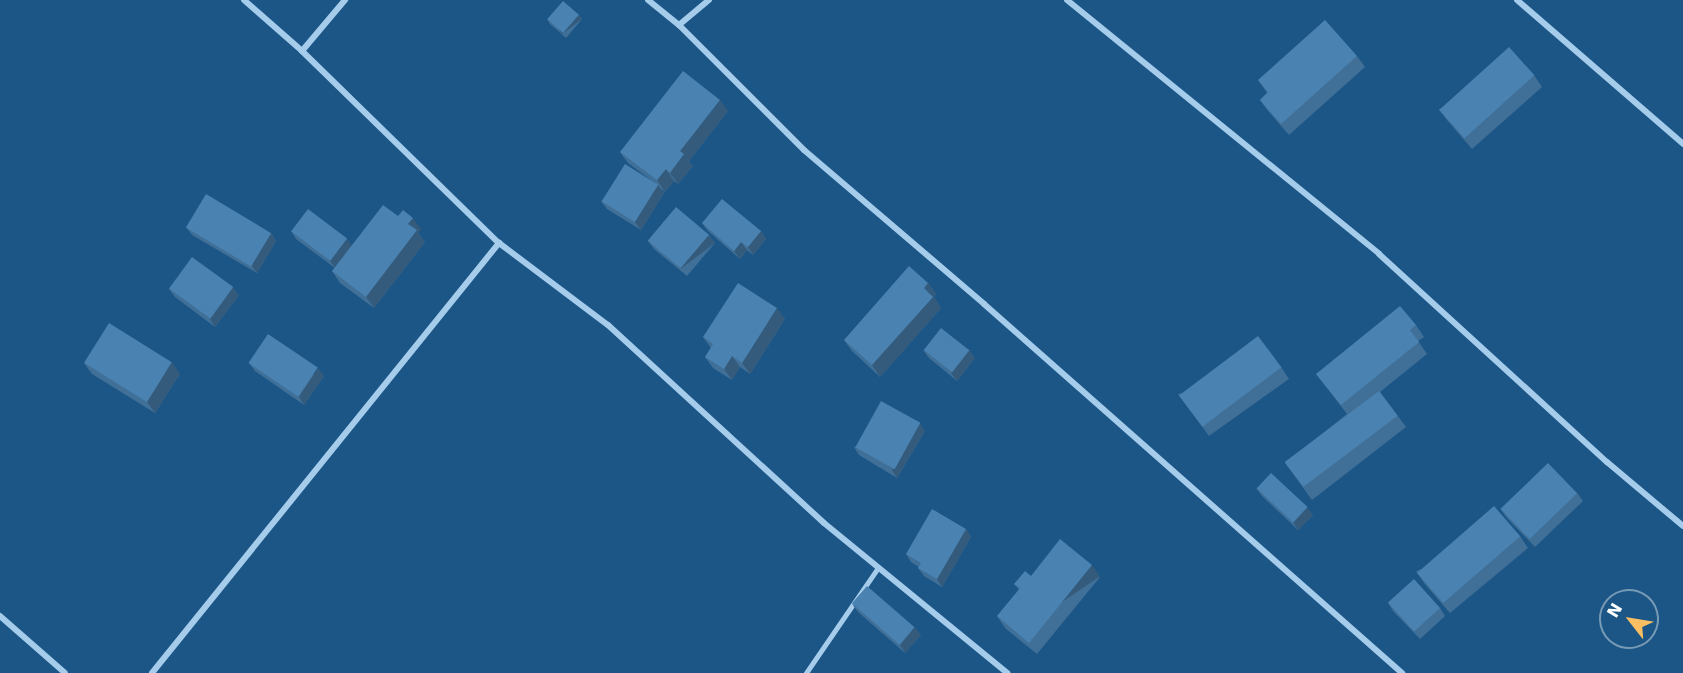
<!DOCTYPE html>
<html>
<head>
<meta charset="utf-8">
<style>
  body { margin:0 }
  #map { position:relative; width:1683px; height:673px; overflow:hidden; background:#1c5686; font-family:"DejaVu Sans",sans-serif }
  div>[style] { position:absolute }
  .service>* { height:4.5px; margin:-2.25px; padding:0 2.25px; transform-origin:2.25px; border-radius:2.25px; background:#a5cceb }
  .minor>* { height:6px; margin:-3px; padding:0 3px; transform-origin:3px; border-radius:3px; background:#a5cceb }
  .wall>* { inset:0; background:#407098 }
  .shaded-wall>* { inset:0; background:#345b7c; transform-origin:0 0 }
  .building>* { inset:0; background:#4a82b1; transform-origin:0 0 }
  span { translate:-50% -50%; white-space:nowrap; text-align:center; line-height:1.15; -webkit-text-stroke:5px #1c5686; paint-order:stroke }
  .north { position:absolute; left:1599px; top:589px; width:60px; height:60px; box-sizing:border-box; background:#1c5686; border:2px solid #779ab6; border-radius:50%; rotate:301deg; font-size:16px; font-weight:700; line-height:24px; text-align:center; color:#fff }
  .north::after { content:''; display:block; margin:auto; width:21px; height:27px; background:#fbbf63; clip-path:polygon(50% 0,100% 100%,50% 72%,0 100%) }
</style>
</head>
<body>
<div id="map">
  <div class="service">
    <i style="left:806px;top:673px;width:127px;rotate:-55.6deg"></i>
  </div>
  <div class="minor">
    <i style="left:244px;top:0;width:77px;rotate:41.3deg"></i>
    <i style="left:302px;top:51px;width:275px;rotate:44.3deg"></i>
    <i style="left:499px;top:243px;width:136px;rotate:37deg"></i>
    <i style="left:608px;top:325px;width:293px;rotate:42.5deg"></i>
    <i style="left:824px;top:523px;width:237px;rotate:39.3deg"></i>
    <i style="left:648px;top:0;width:40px;rotate:39deg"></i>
    <i style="left:679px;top:25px;width:177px;rotate:45deg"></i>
    <i style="left:804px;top:150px;width:237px;rotate:40.5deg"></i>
    <i style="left:984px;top:304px;width:558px;rotate:41.44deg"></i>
    <i style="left:1067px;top:0;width:402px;rotate:39.1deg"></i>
    <i style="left:1379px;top:254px;width:309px;rotate:42.4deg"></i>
    <i style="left:1607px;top:462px;width:99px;rotate:40.1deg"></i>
    <i style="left:1517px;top:0;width:220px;rotate:40.9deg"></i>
    <i style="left:679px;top:25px;width:39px;rotate:-40deg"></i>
    <i style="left:302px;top:51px;width:67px;rotate:-49.9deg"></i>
    <i style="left:0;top:616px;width:86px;rotate:41.2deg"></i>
    <i style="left:152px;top:673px;width:553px;rotate:-51.1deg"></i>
  </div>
  <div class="wall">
    <i style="clip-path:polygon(579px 15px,582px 19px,566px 38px,550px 24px,547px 19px)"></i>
    <i style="clip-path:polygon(1357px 56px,1365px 67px,1289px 135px,1268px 111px,1260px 100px,1267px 93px,1258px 80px)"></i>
    <i style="clip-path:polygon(1534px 75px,1542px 87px,1472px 149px,1447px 120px,1439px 109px)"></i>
    <i style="clip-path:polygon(728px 111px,689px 161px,693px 166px,678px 184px,674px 181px,665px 192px,660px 188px,664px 193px,641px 230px,607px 209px,601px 201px,652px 181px,628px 163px,620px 152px)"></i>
    <i style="clip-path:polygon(702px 223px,761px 231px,766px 239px,753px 255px,747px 250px,740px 259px,708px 231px)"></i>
    <i style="clip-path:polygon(186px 227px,271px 233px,276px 241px,257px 273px,192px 235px)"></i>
    <i style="clip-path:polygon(421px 229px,418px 233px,425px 242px,374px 308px,340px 283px,332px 271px,335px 268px,296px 239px,291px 231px,352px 245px)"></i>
    <i style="clip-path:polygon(709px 235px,715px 243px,687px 276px,654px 249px,648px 241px)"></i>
    <i style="clip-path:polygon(928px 283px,936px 294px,934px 297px,941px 308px,880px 377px,852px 351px,844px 340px)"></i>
    <i style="clip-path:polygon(169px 289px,239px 295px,215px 327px,175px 297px)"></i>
    <i style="clip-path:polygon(785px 319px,750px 374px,740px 367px,732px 380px,713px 368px,705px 357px,711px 348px,703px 337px)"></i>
    <i style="clip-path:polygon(1416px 325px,1424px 337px,1418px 341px,1427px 354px,1380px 392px,1406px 427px,1312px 500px,1285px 463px,1347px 414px,1316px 374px)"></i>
    <i style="clip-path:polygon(923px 350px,969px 350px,975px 358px,957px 381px,929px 358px)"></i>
    <i style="clip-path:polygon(84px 363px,180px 374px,155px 413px,92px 374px)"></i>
    <i style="clip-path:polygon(249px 363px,324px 376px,304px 405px,255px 371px)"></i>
    <i style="clip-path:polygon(1281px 367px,1289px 379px,1209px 436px,1178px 394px)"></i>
    <i style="clip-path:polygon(925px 431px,897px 478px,859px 455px,854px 447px)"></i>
    <i style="clip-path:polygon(1256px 488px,1313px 515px,1298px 530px,1262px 496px)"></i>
    <i style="clip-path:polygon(1577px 493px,1583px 501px,1535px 547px,1507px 518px,1501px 510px)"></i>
    <i style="clip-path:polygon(966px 529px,971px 537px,942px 587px,924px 576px,918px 568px,919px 567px,911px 562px,906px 554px)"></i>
    <i style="clip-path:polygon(1520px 536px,1528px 548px,1450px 613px,1424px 583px,1416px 571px)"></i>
    <i style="clip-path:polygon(1031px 576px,1100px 577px,1037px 654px,1005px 628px,997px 616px,1019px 590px,1014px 584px)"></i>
    <i style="clip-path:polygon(1388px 603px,1440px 608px,1445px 616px,1420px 639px,1393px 611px)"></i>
    <i style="clip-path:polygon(852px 604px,921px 635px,905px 653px,858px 612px)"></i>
  </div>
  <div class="shaded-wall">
    <i style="left:579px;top:15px;width:5px;height:25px;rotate:53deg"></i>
    <i style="clip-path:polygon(720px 100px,728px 111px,689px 161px,693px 166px,678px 184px,670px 173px,680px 151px)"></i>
    <i style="clip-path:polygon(666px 169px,674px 181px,665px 192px,657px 180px)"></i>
    <i style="clip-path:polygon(658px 185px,664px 193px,641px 230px,635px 222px)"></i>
    <i style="clip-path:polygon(413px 218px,421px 229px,418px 233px,425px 242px,374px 308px,366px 297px,408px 224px)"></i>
    <i style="clip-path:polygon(761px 231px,766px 239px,753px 255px,748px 247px)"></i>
    <i style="clip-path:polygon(271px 233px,276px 241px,257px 273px,251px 265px)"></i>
    <i style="left:709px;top:235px;width:10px;height:43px;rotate:53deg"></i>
    <i style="clip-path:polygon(347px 238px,352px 246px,336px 269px,330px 261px)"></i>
    <i style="clip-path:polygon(741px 242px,747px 250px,740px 259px,734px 251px)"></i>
    <i style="clip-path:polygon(928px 283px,936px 294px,934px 297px,941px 308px,880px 377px,872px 365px,924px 288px)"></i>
    <i style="clip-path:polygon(233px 287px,239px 295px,215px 327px,210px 319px)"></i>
    <i style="clip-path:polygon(777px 308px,785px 319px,750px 374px,742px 363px)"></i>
    <i style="clip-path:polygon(969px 350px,975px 358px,957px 381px,951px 373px)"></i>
    <i style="clip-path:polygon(732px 356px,740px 367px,732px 380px,724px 369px)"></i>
    <i style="clip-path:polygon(172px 362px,180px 374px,155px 413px,147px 402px)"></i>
    <i style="clip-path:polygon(318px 368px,324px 376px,304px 405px,299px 397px)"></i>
    <i style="clip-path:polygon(920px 423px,925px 431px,897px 478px,892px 470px)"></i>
    <i style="clip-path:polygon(1307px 507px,1313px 515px,1298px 530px,1293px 522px)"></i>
    <i style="clip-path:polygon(966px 529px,971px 537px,942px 587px,937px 579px)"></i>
    <i style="left:1092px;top:565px;width:14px;height:100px;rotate:56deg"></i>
    <i style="clip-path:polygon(915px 627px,921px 635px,905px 653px,900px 645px)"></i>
  </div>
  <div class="building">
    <i style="left:563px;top:1px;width:21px;height:24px;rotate:41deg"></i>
    <i style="clip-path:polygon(1325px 20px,1357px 56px,1281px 124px,1260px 100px,1268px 92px,1258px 80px)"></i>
    <i style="left:1509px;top:47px;width:38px;height:94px;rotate:48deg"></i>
    <i style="clip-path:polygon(683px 71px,720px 100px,680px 151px,684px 154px,670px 173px,666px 169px,657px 180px,620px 152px)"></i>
    <i style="left:625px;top:164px;width:39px;height:44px;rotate:32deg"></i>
    <i style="left:206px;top:194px;width:76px;height:39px;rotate:31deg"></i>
    <i style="clip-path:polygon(722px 199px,761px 231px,748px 247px,741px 242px,734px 251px,702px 223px)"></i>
    <i style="clip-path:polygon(383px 205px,398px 216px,403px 210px,413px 218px,408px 224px,417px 230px,366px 297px,332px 271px)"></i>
    <i style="left:676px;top:207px;width:43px;height:44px;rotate:40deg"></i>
    <i style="left:308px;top:209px;width:49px;height:28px;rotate:37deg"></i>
    <i style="left:192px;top:257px;width:51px;height:39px;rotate:36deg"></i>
    <i style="clip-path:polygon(909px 266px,928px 283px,924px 288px,933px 297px,872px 365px,844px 340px)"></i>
    <i style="clip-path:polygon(738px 283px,777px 308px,742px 363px,732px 356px,724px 369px,705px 357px,713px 344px,703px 337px)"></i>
    <i style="clip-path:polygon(1400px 306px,1416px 325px,1410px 330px,1419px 342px,1341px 405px,1316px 374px)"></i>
    <i style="left:109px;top:323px;width:74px;height:47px;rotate:32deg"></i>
    <i style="left:941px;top:328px;width:36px;height:28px;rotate:38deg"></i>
    <i style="left:268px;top:334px;width:60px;height:35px;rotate:34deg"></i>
    <i style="left:1258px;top:336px;width:39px;height:99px;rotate:53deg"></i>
    <i style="left:1379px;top:391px;width:31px;height:118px;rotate:53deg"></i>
    <i style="left:881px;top:401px;width:45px;height:53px;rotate:29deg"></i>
    <i style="left:1548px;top:463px;width:42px;height:66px;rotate:46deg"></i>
    <i style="left:1271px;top:473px;width:50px;height:21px;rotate:43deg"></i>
    <i style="left:1494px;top:506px;width:40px;height:102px;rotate:49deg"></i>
    <i style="clip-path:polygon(932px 509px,966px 529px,937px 579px,918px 568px,921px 563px,906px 554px)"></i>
    <i style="clip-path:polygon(1060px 539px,1092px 565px,1029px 643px,997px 616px,1020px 588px,1014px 584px,1025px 571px,1031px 576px)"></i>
    <i style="left:1414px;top:579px;width:39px;height:35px;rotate:48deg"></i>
    <i style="left:867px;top:586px;width:63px;height:23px;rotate:41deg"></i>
  </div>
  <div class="north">N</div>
</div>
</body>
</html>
